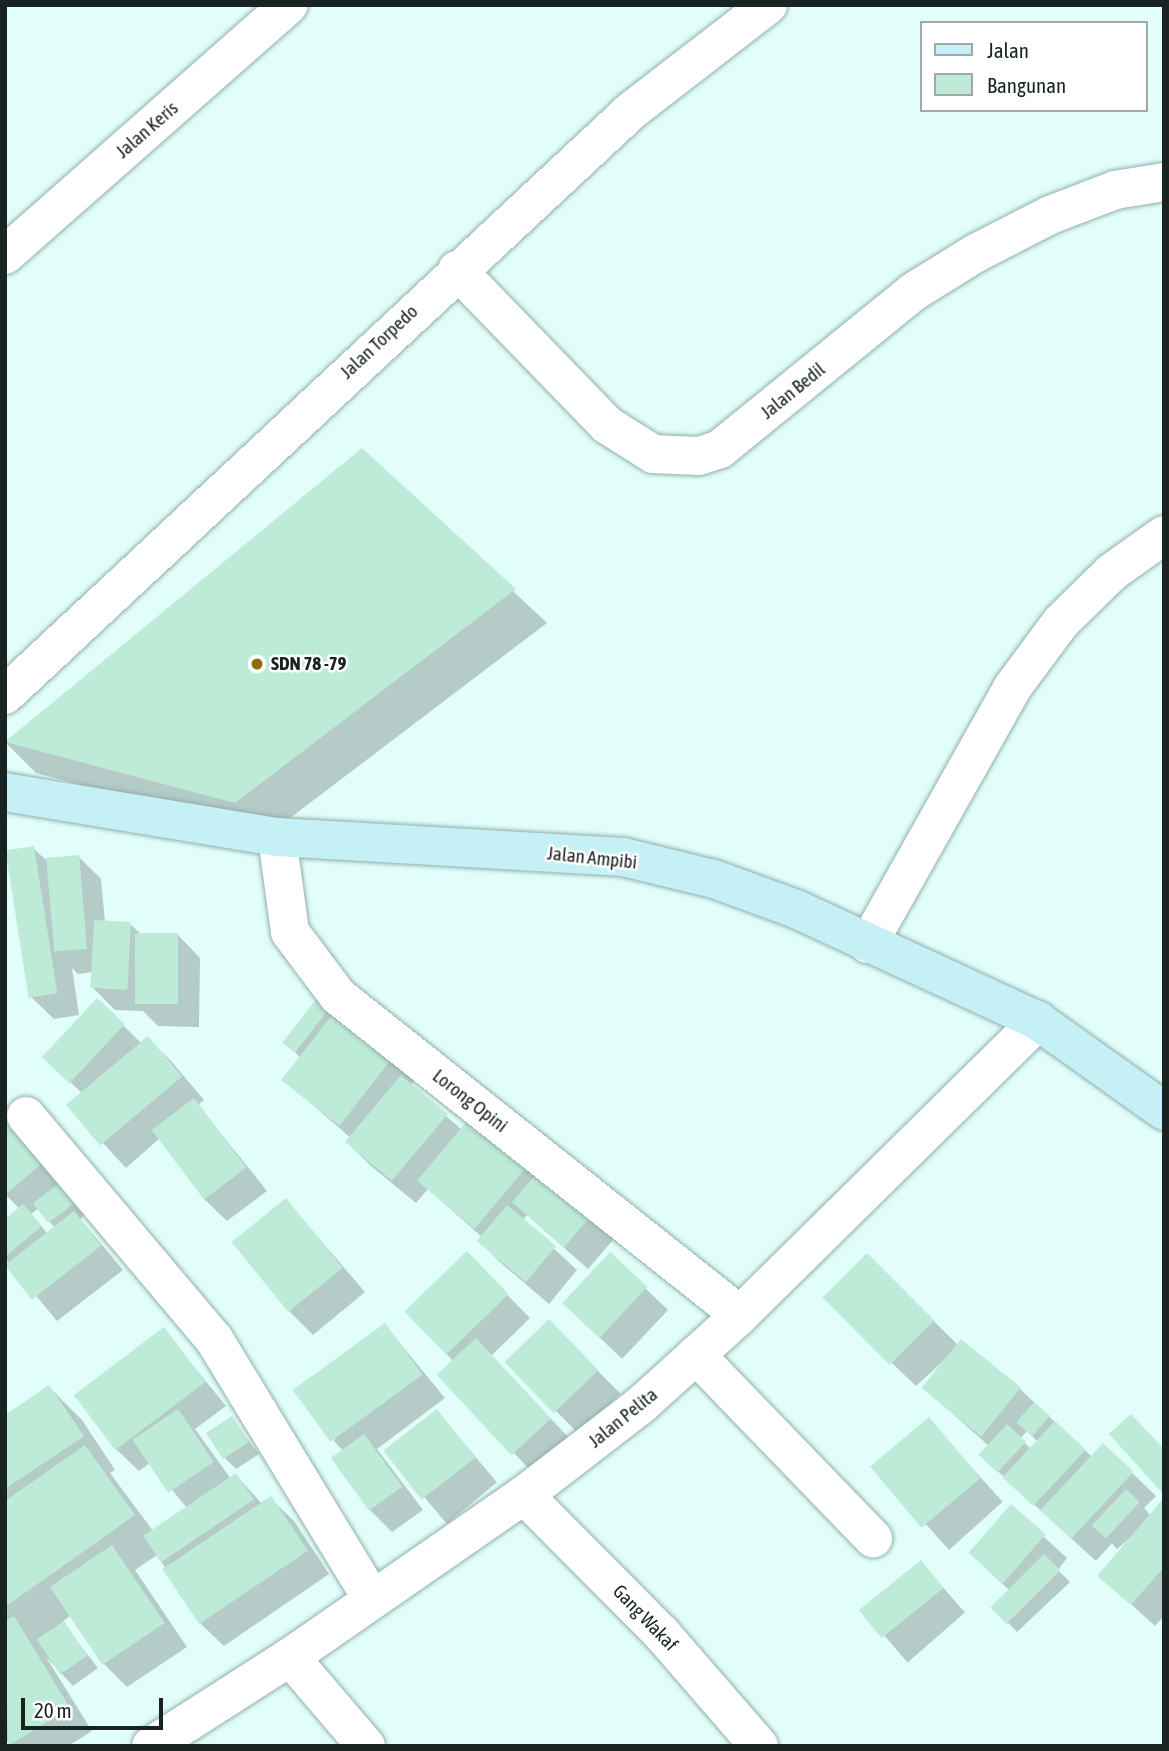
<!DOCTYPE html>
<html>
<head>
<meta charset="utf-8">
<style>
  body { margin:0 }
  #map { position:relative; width:1169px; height:1751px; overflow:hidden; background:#e1fefb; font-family:"Asap Condensed",sans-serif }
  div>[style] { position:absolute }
  .shadow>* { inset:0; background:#0003; transform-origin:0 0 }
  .building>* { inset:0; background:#bdebd7; transform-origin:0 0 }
  .roads { filter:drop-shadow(0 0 2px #93afab) drop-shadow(0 0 2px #93afab) }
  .street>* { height:38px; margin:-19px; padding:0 19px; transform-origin:19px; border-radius:19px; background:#fff }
  .secondary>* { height:38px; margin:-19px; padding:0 19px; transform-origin:19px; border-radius:19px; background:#c5f0f6 }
  .dots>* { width:19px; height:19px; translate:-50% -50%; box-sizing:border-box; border:4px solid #fff; border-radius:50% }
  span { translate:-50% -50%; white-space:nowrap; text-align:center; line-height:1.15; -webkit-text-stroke:5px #fff; paint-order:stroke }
  .street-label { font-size:19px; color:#192322 }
  .poi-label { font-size:19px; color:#192322; font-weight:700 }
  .left { translate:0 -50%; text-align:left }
  .frame { position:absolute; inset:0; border:7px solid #192322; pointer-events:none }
  .legend { position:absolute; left:920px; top:21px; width:228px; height:91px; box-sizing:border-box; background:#fff; border:2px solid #a3a7a7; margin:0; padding:9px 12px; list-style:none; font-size:21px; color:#192322 }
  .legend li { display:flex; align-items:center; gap:14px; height:35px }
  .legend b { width:35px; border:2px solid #a3a7a7 }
  .scale { position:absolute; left:21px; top:1698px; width:142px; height:32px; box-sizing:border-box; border:4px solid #192322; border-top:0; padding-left:9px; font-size:21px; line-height:24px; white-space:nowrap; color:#192322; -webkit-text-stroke:5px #fff; paint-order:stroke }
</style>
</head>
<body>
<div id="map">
  <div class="shadow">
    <i style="clip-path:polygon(362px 450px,547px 623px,269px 834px,36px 773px,5px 742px)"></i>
    <i style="clip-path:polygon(33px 848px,45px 859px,78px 856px,101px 879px,105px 922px,130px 924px,141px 934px,178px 935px,200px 958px,199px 1027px,158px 1026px,143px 1011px,115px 1010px,92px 987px,93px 972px,78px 974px,72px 968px,79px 1015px,54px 1019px,31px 997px)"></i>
    <i style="clip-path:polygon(321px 995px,419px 1075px,411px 1085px,462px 1130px,473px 1116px,618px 1234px,588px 1269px,527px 1215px,523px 1220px,577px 1270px,549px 1304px,501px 1263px,479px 1241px,482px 1237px,428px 1189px,416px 1203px,371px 1166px,348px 1143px,352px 1139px,284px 1080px,301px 1058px,285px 1043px)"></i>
    <i style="clip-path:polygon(123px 1025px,142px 1044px,148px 1039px,171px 1061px,204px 1100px,198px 1105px,267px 1191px,227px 1221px,204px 1199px,160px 1138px,126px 1168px,70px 1107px,84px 1095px,67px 1079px)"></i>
    <i style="clip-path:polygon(evenodd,5px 1115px,90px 1211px,80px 1219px,123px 1270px,57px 1321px,5px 1258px,5px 1221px,20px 1209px,5px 1194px,5px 1115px,39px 1208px,55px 1228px,48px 1234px,31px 1214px,39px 1208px)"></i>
    <i style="clip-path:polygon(286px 1200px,365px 1292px,313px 1335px,290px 1312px)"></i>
    <i style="clip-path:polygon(467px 1254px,530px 1318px,491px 1356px,573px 1442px,536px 1476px,514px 1453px,454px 1362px,407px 1312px)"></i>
    <i style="clip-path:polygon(evenodd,867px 1255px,958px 1345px,1020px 1389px,1092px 1457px,1103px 1445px,1156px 1496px,1144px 1508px,1151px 1516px,1164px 1504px,1164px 1616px,1155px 1626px,1100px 1576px,1139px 1530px,1117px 1549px,1112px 1543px,1096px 1561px,980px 1455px,989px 1446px,924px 1388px,953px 1352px,916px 1386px,848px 1321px,867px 1255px,1027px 1431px,1038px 1442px,1031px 1449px,1020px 1439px,1027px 1431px)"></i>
    <i style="clip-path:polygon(645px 1288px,668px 1310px,622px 1359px,587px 1325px)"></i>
    <i style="left:549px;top:1322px;width:101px;height:58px;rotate:45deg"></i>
    <i style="clip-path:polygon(385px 1325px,445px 1398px,377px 1449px,423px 1510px,392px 1532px,369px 1509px,343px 1451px,334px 1441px)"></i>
    <i style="clip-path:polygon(164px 1330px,226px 1406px,195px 1429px,231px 1479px,236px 1475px,263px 1505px,271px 1499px,294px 1521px,329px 1574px,224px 1646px,201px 1624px,157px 1555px,135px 1570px,187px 1647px,127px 1687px,104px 1664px,71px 1615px,62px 1622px,98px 1668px,73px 1686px,46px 1657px,92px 1731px,68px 1746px,10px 1746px,5px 1738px,5px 1417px,49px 1387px,82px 1420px,115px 1470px,110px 1473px,153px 1531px,187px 1508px,150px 1463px,139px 1471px,116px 1449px)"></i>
    <i style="left:437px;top:1411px;width:93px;height:65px;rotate:50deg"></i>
    <i style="clip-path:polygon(231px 1418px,259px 1454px,236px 1469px,225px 1458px)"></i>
    <i style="left:929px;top:1420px;width:110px;height:72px;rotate:48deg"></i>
    <i style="clip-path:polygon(1011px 1507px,1067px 1558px,1058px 1570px,1070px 1582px,1017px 1632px,992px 1606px,1009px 1590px,971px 1554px)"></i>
    <i style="left:921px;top:1562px;width:67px;height:76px;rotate:49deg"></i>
  </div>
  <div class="building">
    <i style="clip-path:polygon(362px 448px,516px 589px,235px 803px,5px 742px)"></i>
    <i style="left:34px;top:846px;width:149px;height:29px;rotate:81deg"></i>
    <i style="left:79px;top:855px;width:94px;height:33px;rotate:85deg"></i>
    <i style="left:94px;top:920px;width:37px;height:68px;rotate:3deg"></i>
    <i style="left:135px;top:933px;width:43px;height:71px"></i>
    <i style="left:321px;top:993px;width:16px;height:63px;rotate:38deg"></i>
    <i style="left:97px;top:998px;width:38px;height:81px;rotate:43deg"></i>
    <i style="left:339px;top:1006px;width:74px;height:94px;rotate:38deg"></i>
    <i style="left:148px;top:1036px;width:53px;height:107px;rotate:50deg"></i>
    <i style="left:401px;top:1075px;width:61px;height:87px;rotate:40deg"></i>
    <i style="left:194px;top:1098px;width:87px;height:53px;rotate:53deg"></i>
    <i style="clip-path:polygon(5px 1114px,45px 1161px,5px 1195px)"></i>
    <i style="left:473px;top:1114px;width:75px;height:87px;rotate:40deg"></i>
    <i style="left:544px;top:1165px;width:69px;height:49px;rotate:41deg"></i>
    <i style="left:65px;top:1179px;width:25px;height:40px;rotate:53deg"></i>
    <i style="left:286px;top:1198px;width:90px;height:70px;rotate:51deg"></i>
    <i style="clip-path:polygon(23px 1204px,42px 1226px,5px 1257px,5px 1219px)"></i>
    <i style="left:507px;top:1205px;width:64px;height:47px;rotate:40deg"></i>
    <i style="left:74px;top:1211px;width:44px;height:88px;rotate:52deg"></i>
    <i style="left:467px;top:1251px;width:60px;height:87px;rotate:46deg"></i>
    <i style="left:610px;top:1252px;width:51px;height:70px;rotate:43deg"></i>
    <i style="left:867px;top:1253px;width:95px;height:63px;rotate:45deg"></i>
    <i style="left:549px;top:1319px;width:71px;height:62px;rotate:46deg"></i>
    <i style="left:385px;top:1323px;width:64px;height:114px;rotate:54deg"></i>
    <i style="left:164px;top:1327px;width:69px;height:113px;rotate:53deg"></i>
    <i style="left:476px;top:1338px;width:110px;height:54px;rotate:47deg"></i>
    <i style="left:961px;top:1339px;width:77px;height:63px;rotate:39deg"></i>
    <i style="clip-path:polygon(49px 1385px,84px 1436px,5px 1489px,5px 1415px)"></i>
    <i style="left:1034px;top:1402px;width:21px;height:27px;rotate:41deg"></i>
    <i style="left:178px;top:1409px;width:64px;height:55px;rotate:56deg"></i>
    <i style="left:437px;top:1409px;width:62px;height:68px;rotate:52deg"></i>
    <i style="clip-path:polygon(1131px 1414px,1164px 1449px,1164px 1495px,1109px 1434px)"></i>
    <i style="left:232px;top:1416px;width:31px;height:31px;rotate:57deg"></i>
    <i style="left:929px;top:1417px;width:80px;height:77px;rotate:50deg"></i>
    <i style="left:1055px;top:1421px;width:42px;height:77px;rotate:43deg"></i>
    <i style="left:1007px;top:1424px;width:26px;height:42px;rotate:43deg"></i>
    <i style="left:364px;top:1434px;width:65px;height:41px;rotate:54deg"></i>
    <i style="left:1103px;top:1443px;width:42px;height:92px;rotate:43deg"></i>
    <i style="clip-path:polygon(85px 1445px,135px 1515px,5px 1607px,5px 1501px)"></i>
    <i style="left:236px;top:1473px;width:32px;height:112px;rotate:56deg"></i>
    <i style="left:1126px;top:1489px;width:19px;height:50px;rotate:43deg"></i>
    <i style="left:271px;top:1496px;width:66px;height:131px;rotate:56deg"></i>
    <i style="clip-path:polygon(1162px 1500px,1164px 1567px,1131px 1605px,1097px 1576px)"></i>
    <i style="left:1011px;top:1504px;width:46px;height:65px;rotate:41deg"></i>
    <i style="left:112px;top:1545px;width:94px;height:75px;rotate:56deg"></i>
    <i style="left:1044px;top:1554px;width:23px;height:76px;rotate:45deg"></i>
    <i style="left:921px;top:1560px;width:36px;height:80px;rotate:51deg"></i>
    <i style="clip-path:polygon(14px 1616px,70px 1708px,8px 1746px,5px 1621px)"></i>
    <i style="left:64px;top:1621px;width:42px;height:33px;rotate:56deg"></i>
  </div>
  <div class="roads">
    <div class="street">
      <i style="left:5px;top:255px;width:378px;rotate:-41.4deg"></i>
      <i style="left:457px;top:270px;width:216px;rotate:45.9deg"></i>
      <i style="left:607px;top:425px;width:54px;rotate:32.2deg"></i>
      <i style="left:653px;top:454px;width:46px;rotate:2.5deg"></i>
      <i style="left:699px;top:456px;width:22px;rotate:-18deg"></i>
      <i style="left:720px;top:449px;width:249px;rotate:-39.1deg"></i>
      <i style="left:913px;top:292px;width:74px;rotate:-31.8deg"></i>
      <i style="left:976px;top:253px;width:83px;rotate:-27.2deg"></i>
      <i style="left:1050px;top:215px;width:70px;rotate:-21deg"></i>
      <i style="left:1115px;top:190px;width:50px;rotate:-9.3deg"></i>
      <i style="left:5px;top:695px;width:856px;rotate:-43.01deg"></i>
      <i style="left:631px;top:111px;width:173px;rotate:-37.7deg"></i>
      <i style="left:277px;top:837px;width:96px;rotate:82.2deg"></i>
      <i style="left:290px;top:932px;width:80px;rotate:53.1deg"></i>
      <i style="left:338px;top:996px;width:513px;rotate:38.43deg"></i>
      <i style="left:868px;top:944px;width:294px;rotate:-60.6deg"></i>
      <i style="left:1012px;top:688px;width:82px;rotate:-53.4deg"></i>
      <i style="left:1061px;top:622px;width:71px;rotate:-44.4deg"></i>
      <i style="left:1112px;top:572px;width:64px;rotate:-35.4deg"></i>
      <i style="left:26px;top:1116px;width:292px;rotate:49.9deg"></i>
      <i style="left:214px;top:1339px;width:302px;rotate:58.7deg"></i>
      <i style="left:696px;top:1355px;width:255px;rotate:46deg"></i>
      <i style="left:524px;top:1495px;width:196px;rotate:45.2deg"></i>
      <i style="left:662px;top:1634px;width:148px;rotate:49.1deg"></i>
      <i style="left:290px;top:1657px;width:117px;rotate:49.5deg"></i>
      <i style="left:151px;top:1746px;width:165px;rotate:-32.6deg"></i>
      <i style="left:290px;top:1657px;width:285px;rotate:-34.7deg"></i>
      <i style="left:524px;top:1495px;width:149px;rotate:-37.6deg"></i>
      <i style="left:642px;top:1404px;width:132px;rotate:-42.2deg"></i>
      <i style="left:740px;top:1315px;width:419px;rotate:-44.6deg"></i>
    </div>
    <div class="secondary">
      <i style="left:5px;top:792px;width:276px;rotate:9.4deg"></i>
      <i style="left:277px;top:837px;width:347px;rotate:3.3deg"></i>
      <i style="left:623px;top:857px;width:94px;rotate:13.6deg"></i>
      <i style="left:714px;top:879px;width:87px;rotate:20.1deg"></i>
      <i style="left:796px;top:909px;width:267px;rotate:24.8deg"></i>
      <i style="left:1038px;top:1021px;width:155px;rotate:35.5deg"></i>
    </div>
  </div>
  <div class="dots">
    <i style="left:257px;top:664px;background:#8e6c0f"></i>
  </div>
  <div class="street-label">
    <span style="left:147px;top:130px;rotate:-41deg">Jalan Keris</span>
    <span style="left:379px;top:342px;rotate:-43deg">Jalan Torpedo</span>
    <span style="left:793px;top:391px;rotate:-39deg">Jalan Bedil</span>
    <span style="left:592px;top:858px;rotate:6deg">Jalan Ampibi</span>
    <span style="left:470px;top:1101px;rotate:38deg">Lorong Opini</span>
    <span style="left:623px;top:1418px;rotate:-39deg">Jalan Pelita</span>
    <span style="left:645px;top:1618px;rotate:46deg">Gang Wakaf</span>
  </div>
  <div class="poi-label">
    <span class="left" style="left:271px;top:664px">SDN 78 -79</span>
  </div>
  <div class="frame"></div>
  <ul class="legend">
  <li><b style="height:9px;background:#c5f0f6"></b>Jalan</li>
  <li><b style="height:19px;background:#bdebd7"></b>Bangunan</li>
  </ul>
  <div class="scale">20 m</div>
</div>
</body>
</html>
